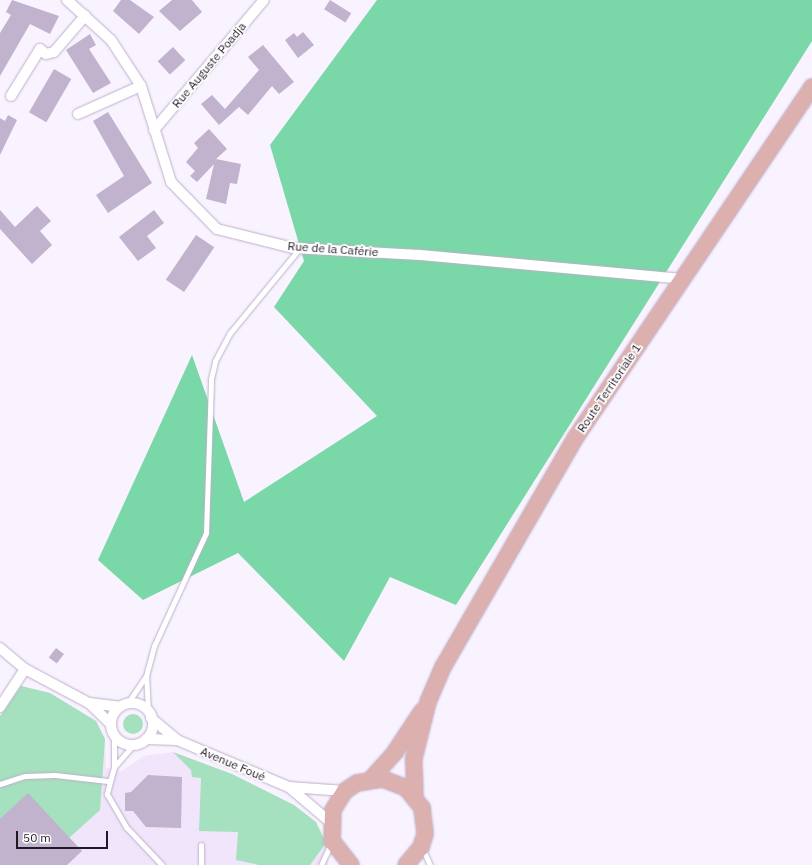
<!DOCTYPE html>
<html>
<head>
<meta charset="utf-8">
<style>
  body { margin:0 }
  #map { position:relative; width:812px; height:865px; overflow:hidden; background:#f9f3ff; font-family:"IBM Plex Sans",sans-serif }
  div>[style] { position:absolute }
  .built>* { inset:0; background:#f1e5fb }
  .green>* { inset:0; background:#a5e0bf }
  .round { border-radius:50% }
  .forest>* { inset:0; background:#7ad7a7 }
  .building>* { inset:0; background:#c1b2ce; transform-origin:0 0 }
  .roads { filter:drop-shadow(0 0 1px #beafcb) drop-shadow(0 0 1px #beafcb) }
  .lane>* { height:5px; margin:-2.5px; padding:0 2.5px; transform-origin:2.5px; border-radius:2.5px; background:#fff }
  .street>* { height:10px; margin:-5px; padding:0 5px; transform-origin:5px; border-radius:5px; background:#fff }
  .street>.ring { margin:-5px; padding:0; box-sizing:content-box; background:none; border:10px solid #fff; border-radius:50% }
  .primary>* { height:16px; margin:-8px; padding:0 8px; transform-origin:8px; border-radius:8px; background:#ddb0b0 }
  span { translate:-50% -50%; white-space:nowrap; text-align:center; line-height:1.15; -webkit-text-stroke:3.5px #fff; paint-order:stroke }
  .street-label { font-size:12px; color:#201a25 }
  .scale { position:absolute; left:16px; top:831px; width:92px; height:18px; box-sizing:border-box; border:2px solid #201a25; border-top:0; padding-left:5px; font-size:12px; line-height:14px; white-space:nowrap; color:#201a25; -webkit-text-stroke:3px #fff; paint-order:stroke }
</style>
</head>
<body>
<div id="map">
  <div class="built">
    <i style="clip-path:polygon(21px 686px,50px 693px,96px 721px,105px 739px,106px 768px,122px 771px,144px 756px,173px 752px,232px 774px,294px 805px,316px 822px,326px 843px,328px 865px,0 865px,0 716px)"></i>
  </div>
  <div class="green">
    <i style="clip-path:polygon(21px 686px,50px 693px,96px 721px,105px 739px,100px 810px,69px 838px,0 819px,0 716px)"></i>
    <i class="round" style="left:123px;top:714px;width:20px;height:20px"></i>
    <i style="clip-path:polygon(173px 752px,232px 774px,294px 805px,316px 822px,326px 843px,310px 865px,259px 865px,236px 860px,238px 832px,199px 831px,201px 778px,192px 777px,191px 770px)"></i>
  </div>
  <div class="forest">
    <i style="clip-path:polygon(377px 0,812px 0,812px 41px,456px 605px,390px 577px,344px 661px,238px 553px,143px 600px,98px 560px,192px 355px,244px 502px,377px 416px,274px 307px,304px 261px,270px 145px)"></i>
  </div>
  <div class="building">
    <i style="clip-path:polygon(12px 0,59px 16px,50px 34px,30px 24px,0 76px,0 33px,11px 15px,6px 12px)"></i>
    <i style="clip-path:polygon(121px 0,130px 0,154px 17px,139px 34px,113px 11px)"></i>
    <i style="clip-path:polygon(172px 0,192px 0,202px 12px,180px 31px,159px 11px)"></i>
    <i style="left:330px;top:0;width:25px;height:11px;rotate:32deg"></i>
    <i style="clip-path:polygon(303px 32px,314px 45px,298px 58px,285px 40px,294px 33px,297px 37px)"></i>
    <i style="clip-path:polygon(90px 34px,96px 45px,89px 49px,111px 83px,93px 93px,66px 50px)"></i>
    <i style="clip-path:polygon(263px 45px,294px 82px,279px 94px,272px 86px,248px 115px,239px 107px,219px 125px,201px 104px,212px 95px,225px 109px,259px 70px,248px 57px)"></i>
    <i style="left:173px;top:47px;width:18px;height:21px;rotate:47deg"></i>
    <i style="left:54px;top:69px;width:20px;height:50px;rotate:30deg"></i>
    <i style="clip-path:polygon(108px 112px,152px 183px,108px 213px,96px 195px,124px 176px,93px 121px)"></i>
    <i style="clip-path:polygon(8px 115px,17px 120px,0 155px,0 118px,5px 121px)"></i>
    <i style="clip-path:polygon(209px 129px,227px 149px,216px 159px,241px 164px,237px 184px,230px 183px,226px 204px,206px 199px,214px 164px,197px 182px,190px 176px,195px 171px,186px 162px,198px 148px,194px 143px)"></i>
    <i style="clip-path:polygon(37px 206px,51px 221px,40px 231px,52px 245px,32px 264px,0 229px,0 210px,15px 227px)"></i>
    <i style="clip-path:polygon(154px 210px,164px 223px,147px 236px,156px 248px,138px 261px,119px 237px)"></i>
    <i style="left:196px;top:235px;width:22px;height:54px;rotate:34deg"></i>
    <i style="left:56px;top:648px;width:10px;height:12px;rotate:37deg"></i>
    <i style="clip-path:polygon(148px 775px,182px 777px,181px 828px,146px 827px,133px 811px,125px 811px,125px 793px,131px 792px)"></i>
    <i style="clip-path:polygon(28px 793px,82px 851px,67px 865px,0 865px,0 819px)"></i>
  </div>
  <div class="roads">
    <div class="lane">
      <i style="left:127px;top:704px;width:34px;rotate:-56deg"></i>
      <i style="left:148px;top:711px;width:35px;rotate:-93deg"></i>
      <i style="left:146px;top:676px;width:31px;rotate:-75deg"></i>
      <i style="left:154px;top:646px;width:124px;rotate:-65.3deg"></i>
      <i style="left:206px;top:533px;width:154px;rotate:-88.1deg"></i>
      <i style="left:211px;top:379px;width:18px;rotate:-77deg"></i>
      <i style="left:215px;top:361px;width:32px;rotate:-62deg"></i>
      <i style="left:230px;top:333px;width:109px;rotate:-50.6deg"></i>
      <i style="left:114px;top:735px;width:32px;rotate:90deg"></i>
      <i style="left:114px;top:767px;width:28px;rotate:105deg"></i>
      <i style="left:107px;top:794px;width:39px;rotate:60deg"></i>
      <i style="left:127px;top:828px;width:51px;rotate:46.6deg"></i>
      <i style="left:114px;top:767px;width:29px;rotate:-49deg"></i>
      <i style="left:0;top:784px;width:26px;rotate:-18deg"></i>
      <i style="left:25px;top:776px;width:30px;rotate:-2deg"></i>
      <i style="left:55px;top:775px;width:53px;rotate:6.5deg"></i>
      <i style="left:423px;top:850px;width:17px;rotate:65deg"></i>
      <i style="left:201px;top:865px;width:20px;rotate:-90deg"></i>
      <i style="left:321px;top:865px;width:23px;rotate:-65deg"></i>
    </div>
    <div class="street">
      <i style="left:67px;top:0;width:59px;rotate:42.3deg"></i>
      <i style="left:111px;top:40px;width:55px;rotate:56.9deg"></i>
      <i style="left:141px;top:86px;width:101px;rotate:72.6deg"></i>
      <i style="left:171px;top:182px;width:66px;rotate:45.6deg"></i>
      <i style="left:217px;top:229px;width:78px;rotate:14deg"></i>
      <i style="left:293px;top:248px;width:127px;rotate:3.2deg"></i>
      <i style="left:420px;top:255px;width:264px;rotate:5.2deg"></i>
      <i style="left:11px;top:96px;width:55px;rotate:-58.3deg"></i>
      <i style="left:40px;top:49px;width:8px;rotate:40deg"></i>
      <i style="left:46px;top:54px;width:8px;rotate:-14deg"></i>
      <i style="left:54px;top:52px;width:48px;rotate:-49.3deg"></i>
      <i style="left:78px;top:114px;width:69px;rotate:-24deg"></i>
      <i style="left:154px;top:130px;width:170px;rotate:-49.8deg"></i>
      <i style="left:0;top:648px;width:33px;rotate:40deg"></i>
      <i style="left:25px;top:669px;width:72px;rotate:28deg"></i>
      <i style="left:89px;top:703px;width:30px;rotate:44deg"></i>
      <i style="left:89px;top:703px;width:31px;rotate:7deg"></i>
      <i class="ring" style="left:111px;top:703px;width:32px;height:32px"></i>
      <i style="left:0;top:707px;width:45px;rotate:-56.7deg"></i>
      <i style="left:151px;top:718px;width:34px;rotate:40deg"></i>
      <i style="left:177px;top:740px;width:121px;rotate:22.8deg"></i>
      <i style="left:289px;top:787px;width:54px;rotate:40.5deg"></i>
      <i style="left:146px;top:739px;width:31px;rotate:2deg"></i>
      <i style="left:289px;top:787px;width:56px;rotate:4.1deg"></i>
    </div>
    <div class="primary">
      <i style="left:371px;top:779px;width:36px;rotate:-48deg"></i>
      <i style="left:395px;top:752px;width:49px;rotate:-56.6deg"></i>
      <i style="left:415px;top:796px;width:38px;rotate:-92deg"></i>
      <i style="left:414px;top:758px;width:58px;rotate:-76deg"></i>
      <i style="left:428px;top:702px;width:38px;rotate:-67deg"></i>
      <i style="left:443px;top:667px;width:266px;rotate:-60deg"></i>
      <i style="left:576px;top:437px;width:422px;rotate:-56deg"></i>
      <i style="left:351px;top:865px;width:31px;rotate:-128deg"></i>
      <i style="left:332px;top:841px;width:31px;rotate:-88deg"></i>
      <i style="left:333px;top:810px;width:22px;rotate:-58deg"></i>
      <i style="left:345px;top:791px;width:14px;rotate:-34deg"></i>
      <i style="left:357px;top:783px;width:26px;rotate:-9deg"></i>
      <i style="left:383px;top:779px;width:25px;rotate:21deg"></i>
      <i style="left:406px;top:788px;width:26px;rotate:51deg"></i>
      <i style="left:422px;top:808px;width:26px;rotate:83deg"></i>
      <i style="left:425px;top:834px;width:14px;rotate:107deg"></i>
      <i style="left:421px;top:847px;width:23px;rotate:130deg"></i>
    </div>
  </div>
  <div class="street-label">
    <span style="left:209px;top:65px;rotate:-50deg">Rue Auguste Poadja</span>
    <span style="left:333px;top:249px;rotate:4deg">Rue de la Caférie</span>
    <span style="left:609px;top:388px;rotate:-56deg">Route Territoriale 1</span>
    <span style="left:233px;top:764px;rotate:23deg">Avenue Foué</span>
  </div>
  <div class="scale">50 m</div>
</div>
</body>
</html>
